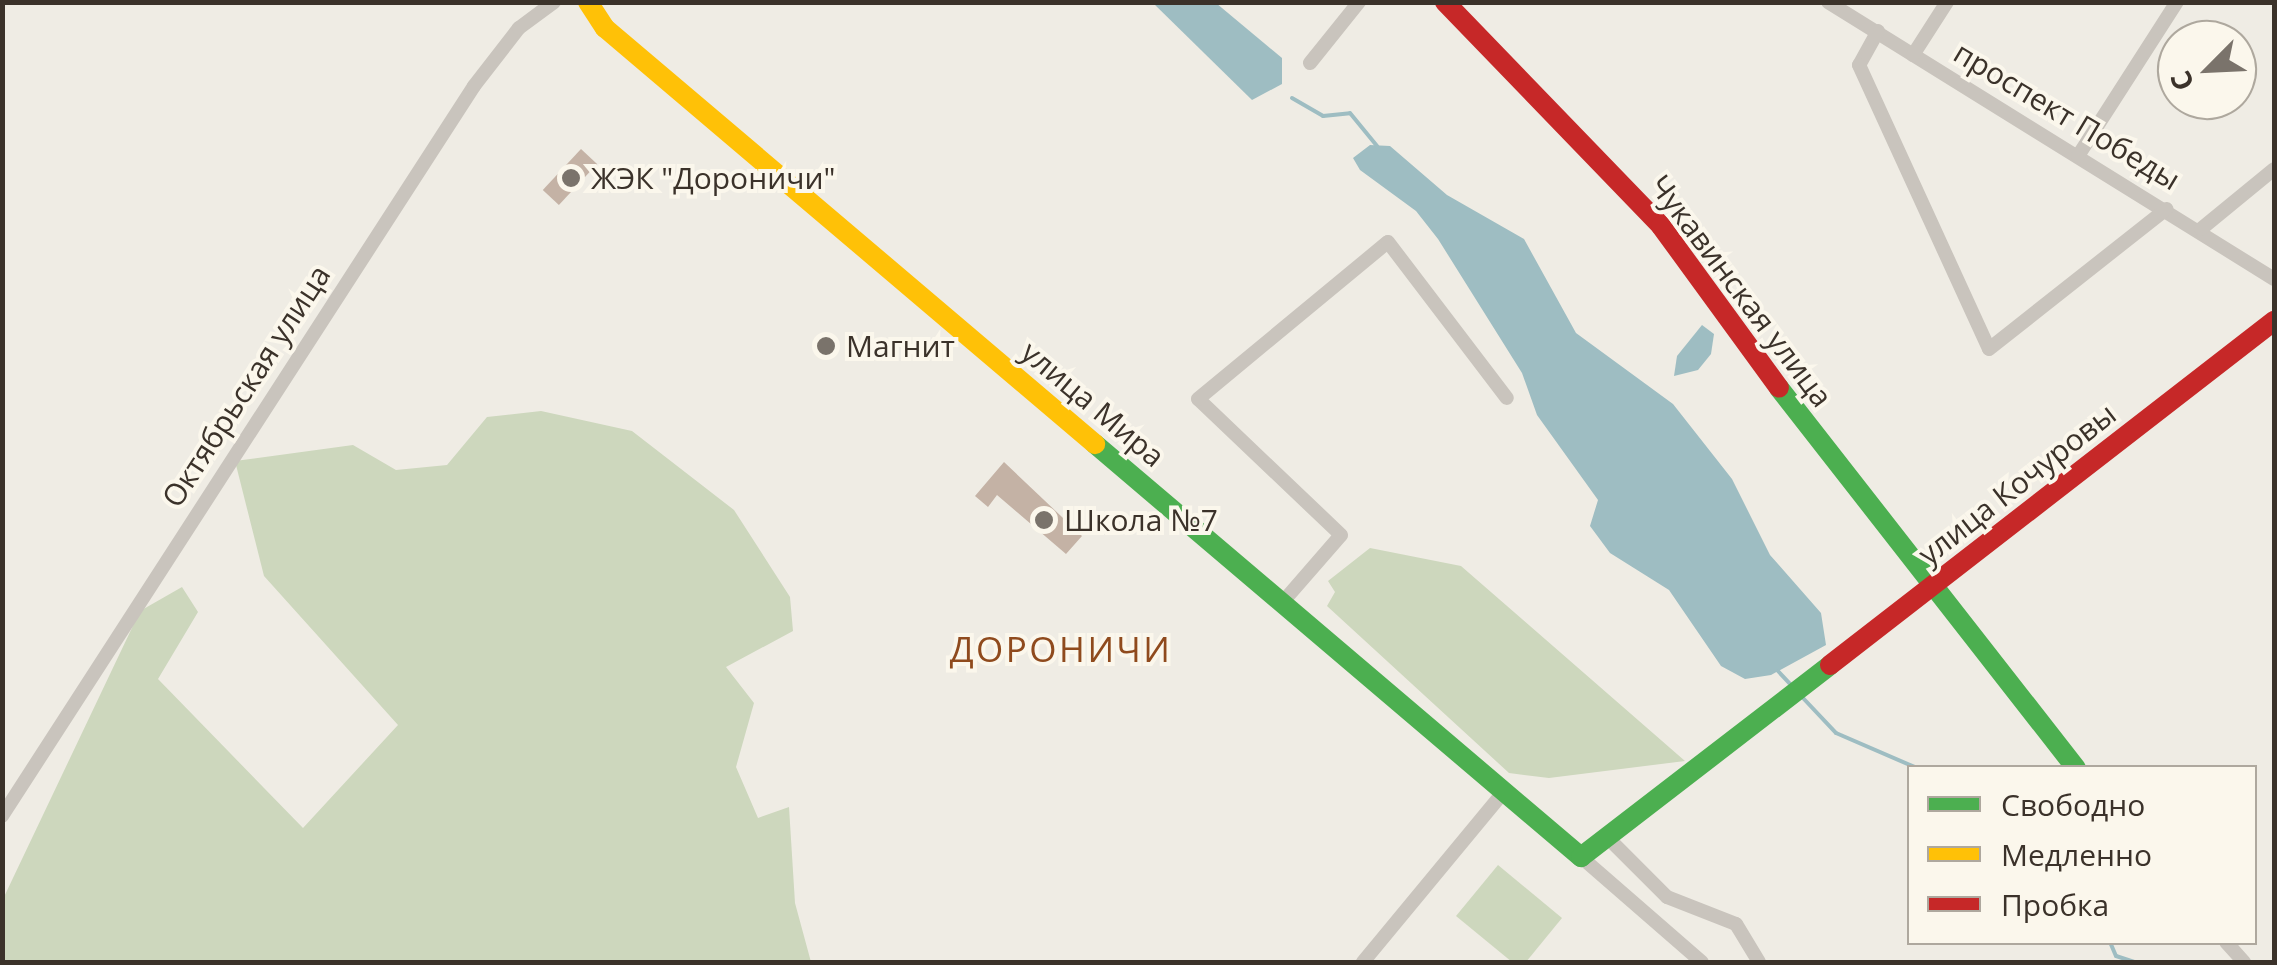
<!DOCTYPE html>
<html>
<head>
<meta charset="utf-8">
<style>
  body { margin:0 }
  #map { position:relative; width:2277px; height:965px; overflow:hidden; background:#efece4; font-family:"Open Sans",sans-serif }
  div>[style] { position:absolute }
  .green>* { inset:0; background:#cdd7bd }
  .water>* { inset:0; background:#9ebdc2 }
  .stream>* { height:4px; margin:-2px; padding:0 2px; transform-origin:2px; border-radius:2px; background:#9ebdc2 }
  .building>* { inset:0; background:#c4b2a5; transform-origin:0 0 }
  .street>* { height:14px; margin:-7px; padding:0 7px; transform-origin:7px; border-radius:7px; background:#c9c4bd }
  .fast>* { height:20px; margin:-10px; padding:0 10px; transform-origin:10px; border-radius:10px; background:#4caf50 }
  .slow>* { height:20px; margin:-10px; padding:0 10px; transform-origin:10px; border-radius:10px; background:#ffc107 }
  .jam>* { height:20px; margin:-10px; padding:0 10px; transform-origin:10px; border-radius:10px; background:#c62828 }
  .dots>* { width:28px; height:28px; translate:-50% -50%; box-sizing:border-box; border:5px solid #fbf7ec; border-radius:50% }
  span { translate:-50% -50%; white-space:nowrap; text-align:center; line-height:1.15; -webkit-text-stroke:8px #fbf7ec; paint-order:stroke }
  .street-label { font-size:30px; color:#3b322a }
  .poi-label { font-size:30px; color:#3b322a }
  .left { translate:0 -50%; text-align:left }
  .quarter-label { font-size:35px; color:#8f4a1d; letter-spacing:2.5px }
  .frame { position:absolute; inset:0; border:5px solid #3b322a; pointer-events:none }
  .legend { position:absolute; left:1907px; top:765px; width:350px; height:180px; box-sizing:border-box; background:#fbf7ec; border:2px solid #aea89e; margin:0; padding:12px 18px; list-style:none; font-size:30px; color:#3b322a }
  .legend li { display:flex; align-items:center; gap:20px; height:50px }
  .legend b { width:50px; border:2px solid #aea89e }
  .north { position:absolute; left:2157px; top:20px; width:100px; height:100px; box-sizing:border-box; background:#fbf7ec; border:2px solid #aea89e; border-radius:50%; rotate:246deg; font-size:28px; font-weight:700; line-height:40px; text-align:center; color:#3b322a }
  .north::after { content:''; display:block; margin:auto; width:35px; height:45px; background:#7a736b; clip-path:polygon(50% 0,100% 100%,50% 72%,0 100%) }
</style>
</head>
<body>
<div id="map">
  <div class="green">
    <i style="clip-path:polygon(541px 411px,632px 431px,734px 510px,790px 597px,793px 631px,726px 667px,754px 703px,736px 767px,758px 818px,789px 807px,795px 903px,811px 962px,3px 962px,3px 899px,140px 611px,182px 587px,198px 612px,158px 679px,303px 828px,398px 725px,264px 576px,235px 461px,353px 445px,396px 470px,447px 465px,487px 417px)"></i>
    <i style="clip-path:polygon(1370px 548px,1461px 566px,1685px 761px,1549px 778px,1509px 773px,1327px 606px,1335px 592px,1328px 581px)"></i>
    <i style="clip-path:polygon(1498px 865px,1562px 918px,1526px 962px,1512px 962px,1456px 916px)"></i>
  </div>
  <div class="water">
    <i style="clip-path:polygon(1153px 3px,1216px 3px,1282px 58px,1282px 84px,1252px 100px)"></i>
    <i style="clip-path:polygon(1370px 145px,1390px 146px,1447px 195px,1524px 239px,1576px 333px,1673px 404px,1732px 479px,1770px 555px,1821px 613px,1826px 645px,1771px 675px,1745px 679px,1721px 666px,1669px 590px,1610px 553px,1590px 526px,1598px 500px,1537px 415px,1522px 373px,1438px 239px,1416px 211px,1360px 170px,1353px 158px)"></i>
    <i style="clip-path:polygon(1702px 325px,1714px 334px,1711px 354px,1698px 370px,1674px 376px,1677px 356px)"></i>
  </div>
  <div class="stream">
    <i style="left:1292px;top:98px;width:36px;rotate:30deg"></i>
    <i style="left:1323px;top:116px;width:27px;rotate:-6deg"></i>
    <i style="left:1350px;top:113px;width:43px;rotate:50.7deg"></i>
    <i style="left:1778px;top:671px;width:19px;rotate:47deg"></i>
    <i style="left:1803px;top:698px;width:48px;rotate:46.7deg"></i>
    <i style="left:1836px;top:733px;width:88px;rotate:23.4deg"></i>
    <i style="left:2110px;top:942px;width:15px;rotate:67deg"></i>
    <i style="left:2116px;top:956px;width:20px;rotate:18deg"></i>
  </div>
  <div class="building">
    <i style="left:581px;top:149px;width:22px;height:56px;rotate:43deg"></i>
    <i style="clip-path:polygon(1004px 462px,1082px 536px,1066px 554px,997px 495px,988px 507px,975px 496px)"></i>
  </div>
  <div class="street">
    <i style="left:1828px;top:2px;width:525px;rotate:31.84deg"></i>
    <i style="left:1878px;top:31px;width:39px;rotate:119deg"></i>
    <i style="left:1859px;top:65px;width:312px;rotate:65.4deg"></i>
    <i style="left:1989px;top:349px;width:226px;rotate:-38.3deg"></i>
    <i style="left:1913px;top:55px;width:63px;rotate:-57.3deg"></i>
    <i style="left:1310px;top:63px;width:78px;rotate:-51.2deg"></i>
    <i style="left:2078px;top:156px;width:183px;rotate:-57.3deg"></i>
    <i style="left:2201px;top:229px;width:94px;rotate:-39.4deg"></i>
    <i style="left:1281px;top:604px;width:91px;rotate:-49deg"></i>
    <i style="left:1341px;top:535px;width:197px;rotate:-136.4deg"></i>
    <i style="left:1198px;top:399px;width:246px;rotate:-39.6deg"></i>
    <i style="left:1388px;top:242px;width:196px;rotate:52.7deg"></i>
    <i style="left:2px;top:816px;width:869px;rotate:-57.11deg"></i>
    <i style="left:474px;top:86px;width:73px;rotate:-52.2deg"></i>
    <i style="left:519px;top:28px;width:44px;rotate:-36.6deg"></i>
    <i style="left:1607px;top:837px;width:85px;rotate:45deg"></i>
    <i style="left:1667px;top:897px;width:74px;rotate:21.4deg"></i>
    <i style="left:1736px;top:924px;width:44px;rotate:58.8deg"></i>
    <i style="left:1581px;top:857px;width:160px;rotate:41deg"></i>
    <i style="left:2226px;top:942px;width:27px;rotate:48deg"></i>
    <i style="left:1363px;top:962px;width:219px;rotate:-50.4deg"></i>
  </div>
  <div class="fast">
    <i style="left:1779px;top:388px;width:482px;rotate:52deg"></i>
    <i style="left:1095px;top:444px;width:638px;rotate:40.36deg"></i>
    <i style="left:1581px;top:857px;width:314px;rotate:-37.6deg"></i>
  </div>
  <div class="slow">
    <i style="left:588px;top:2px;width:31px;rotate:57deg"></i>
    <i style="left:605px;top:28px;width:643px;rotate:40.33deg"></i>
  </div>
  <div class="jam">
    <i style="left:1445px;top:2px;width:311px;rotate:46deg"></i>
    <i style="left:1661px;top:226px;width:200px;rotate:53.9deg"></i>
    <i style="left:1830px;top:665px;width:562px;rotate:-37.77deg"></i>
  </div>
  <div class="dots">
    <i style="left:571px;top:178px;background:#7a736b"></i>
    <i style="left:826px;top:346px;background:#7a736b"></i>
    <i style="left:1044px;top:520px;background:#7a736b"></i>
  </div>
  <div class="street-label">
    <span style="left:2067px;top:116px;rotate:31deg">проспект Победы</span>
    <span style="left:1741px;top:291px;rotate:53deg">Чукавинская улица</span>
    <span style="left:246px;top:386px;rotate:-57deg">Октябрьская улица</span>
    <span style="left:1093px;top:404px;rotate:40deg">улица Мира</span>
    <span style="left:2017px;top:484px;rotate:-38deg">улица Кочуровы</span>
  </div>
  <div class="poi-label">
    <span class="left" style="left:591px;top:178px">ЖЭК "Дороничи"</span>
    <span class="left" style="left:846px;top:346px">Магнит</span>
    <span class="left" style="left:1064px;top:520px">Школа №7</span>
  </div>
  <div class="quarter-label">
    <span style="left:1061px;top:649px">ДОРОНИЧИ</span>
  </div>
  <div class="frame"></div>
  <ul class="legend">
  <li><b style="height:12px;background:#4caf50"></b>Свободно</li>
  <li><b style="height:12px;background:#ffc107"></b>Медленно</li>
  <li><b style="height:12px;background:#c62828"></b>Пробка</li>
  </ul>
  <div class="north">С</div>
</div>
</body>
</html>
